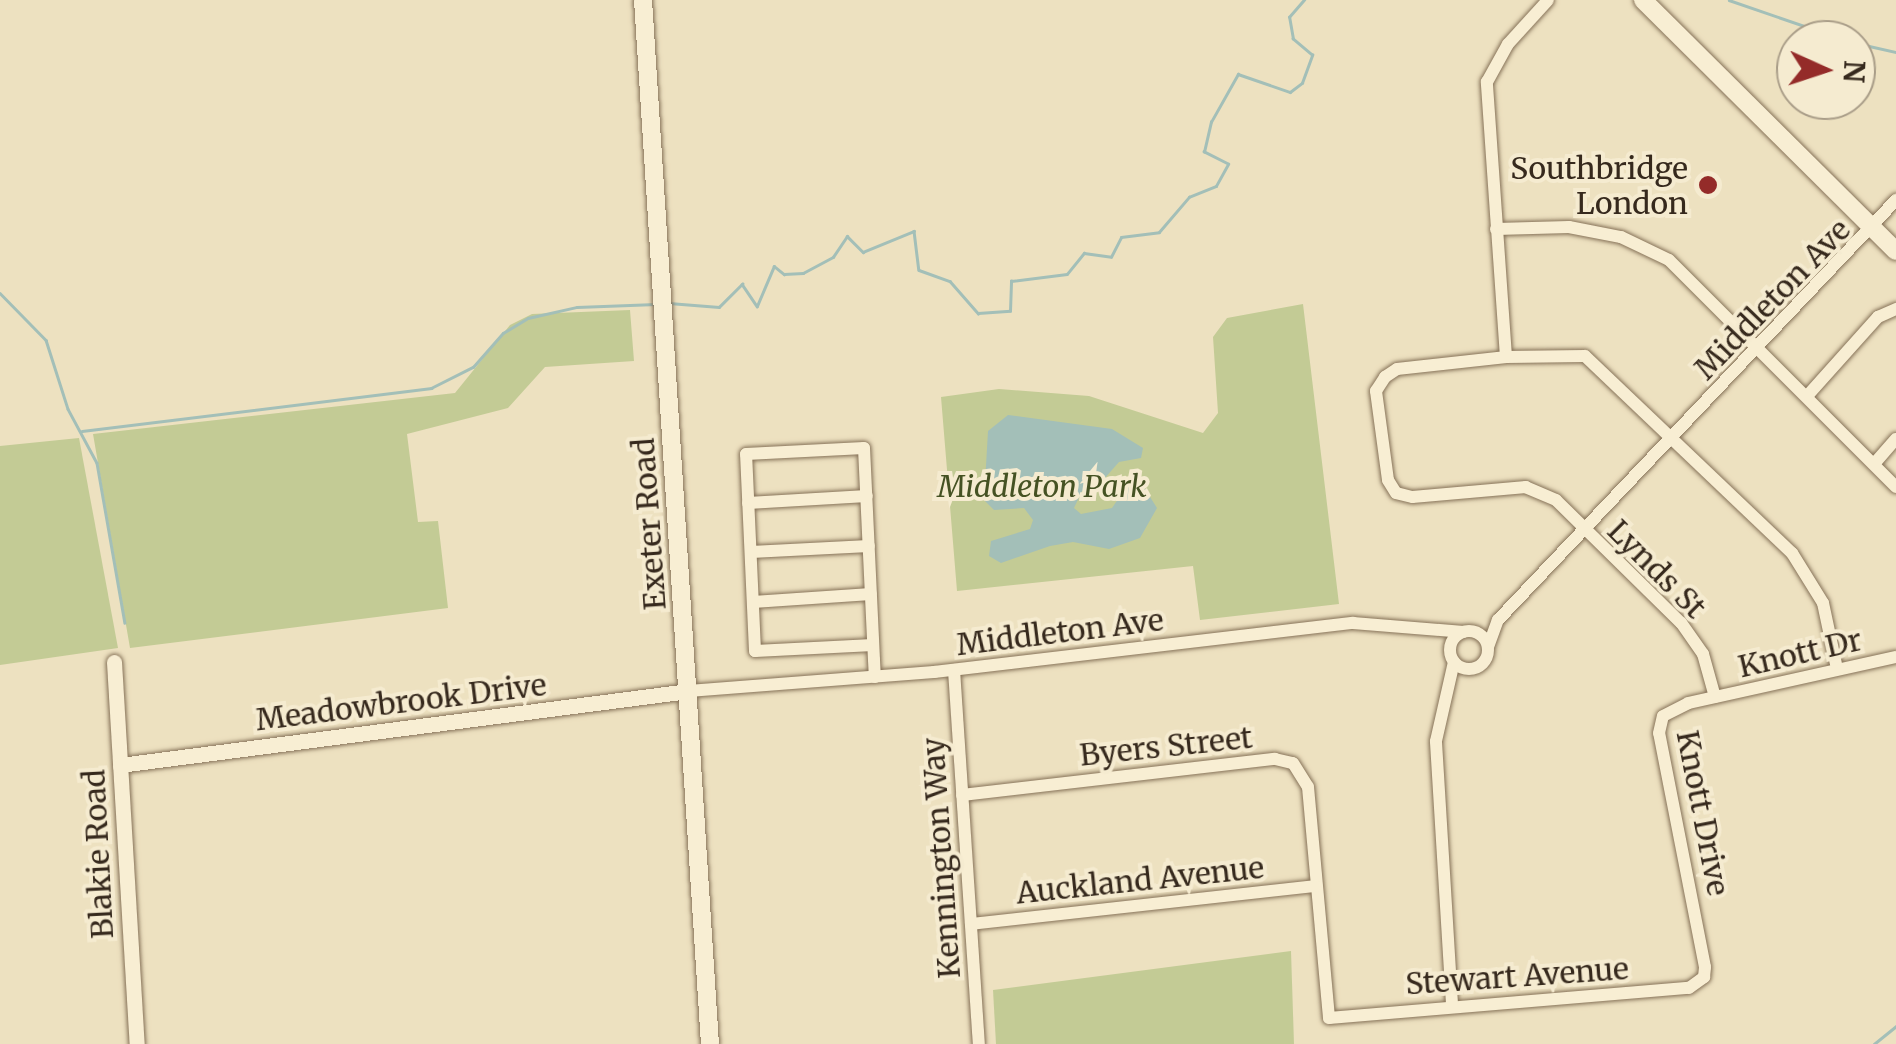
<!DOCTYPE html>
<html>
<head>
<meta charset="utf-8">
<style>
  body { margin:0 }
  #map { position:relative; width:1896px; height:1044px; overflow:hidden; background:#ede1c0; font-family:Merriweather,serif }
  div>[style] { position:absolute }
  .green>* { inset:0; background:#c3cb95 }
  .water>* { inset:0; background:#a3bfb8 }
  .stream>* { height:2.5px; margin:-1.25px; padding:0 1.25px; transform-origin:1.25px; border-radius:1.25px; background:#a3bfb8 }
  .roads { filter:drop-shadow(0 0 2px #867258) drop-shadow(0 0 2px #867258) }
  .minor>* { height:12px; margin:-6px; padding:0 6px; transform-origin:6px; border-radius:6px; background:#f8eed3 }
  .minor>.ring { margin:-6px; padding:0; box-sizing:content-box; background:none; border:12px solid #f8eed3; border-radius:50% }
  .tertiary>* { height:15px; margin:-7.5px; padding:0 7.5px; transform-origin:7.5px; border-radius:7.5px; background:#f8eed3 }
  .secondary>* { height:18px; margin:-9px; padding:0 9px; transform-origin:9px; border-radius:9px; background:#f8eed3 }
  .dots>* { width:28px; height:28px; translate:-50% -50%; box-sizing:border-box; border:5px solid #f5ebd0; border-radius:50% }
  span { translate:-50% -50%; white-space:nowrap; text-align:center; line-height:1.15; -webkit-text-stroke:8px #f5ebd0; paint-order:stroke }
  .poi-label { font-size:30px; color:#36291d }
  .right { translate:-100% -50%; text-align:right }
  .street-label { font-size:30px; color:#36291d }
  .park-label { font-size:30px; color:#455223; font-style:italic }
  .north { position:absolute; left:1776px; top:20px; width:100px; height:100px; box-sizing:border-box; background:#f5ebd0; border:2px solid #a99d88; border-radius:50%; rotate:93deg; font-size:28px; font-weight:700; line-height:40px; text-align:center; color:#36291d }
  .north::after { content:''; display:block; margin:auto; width:35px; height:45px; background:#942b29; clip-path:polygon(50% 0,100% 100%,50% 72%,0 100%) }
</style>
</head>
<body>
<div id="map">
  <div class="green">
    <i style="clip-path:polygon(1303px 304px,1339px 604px,1200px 620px,1193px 566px,957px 591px,941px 397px,999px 389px,1089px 396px,1203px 433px,1218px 413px,1213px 337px,1227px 318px)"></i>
    <i style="clip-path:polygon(630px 310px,634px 361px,545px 367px,508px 408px,407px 434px,418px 522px,438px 521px,448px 608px,130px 648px,93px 434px,455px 393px,510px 325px,532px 314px)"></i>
    <i style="clip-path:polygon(79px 438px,118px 648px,0 665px,0 446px)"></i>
    <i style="clip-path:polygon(1291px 951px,1294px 1044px,996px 1044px,993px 990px)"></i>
  </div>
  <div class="water">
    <i style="clip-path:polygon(1008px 415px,1112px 429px,1143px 448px,1141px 458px,1119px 462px,1097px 487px,1082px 491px,1074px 508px,1081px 514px,1112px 508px,1129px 483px,1140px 481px,1157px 508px,1140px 538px,1109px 549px,1073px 542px,1050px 546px,1001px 563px,989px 556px,991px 541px,1030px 529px,1033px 520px,1024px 508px,994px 510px,984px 500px,988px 431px)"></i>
  </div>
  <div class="stream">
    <i style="left:1729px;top:0;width:123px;rotate:19deg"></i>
    <i style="left:1856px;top:43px;width:41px;rotate:12.7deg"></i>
    <i style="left:0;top:293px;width:66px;rotate:45.6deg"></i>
    <i style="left:46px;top:340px;width:72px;rotate:72.3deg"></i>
    <i style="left:68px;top:409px;width:61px;rotate:61.8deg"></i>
    <i style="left:97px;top:463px;width:162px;rotate:80.1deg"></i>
    <i style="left:669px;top:303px;width:50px;rotate:4.6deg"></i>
    <i style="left:719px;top:307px;width:33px;rotate:-45deg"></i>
    <i style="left:742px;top:284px;width:27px;rotate:56deg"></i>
    <i style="left:757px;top:306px;width:43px;rotate:-67deg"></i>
    <i style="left:774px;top:266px;width:13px;rotate:39deg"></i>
    <i style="left:784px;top:274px;width:19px;rotate:-3deg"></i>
    <i style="left:803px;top:273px;width:34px;rotate:-28deg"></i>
    <i style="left:833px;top:257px;width:25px;rotate:-56deg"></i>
    <i style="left:847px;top:236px;width:23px;rotate:45deg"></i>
    <i style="left:863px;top:252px;width:55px;rotate:-22.4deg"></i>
    <i style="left:914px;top:231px;width:39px;rotate:83deg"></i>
    <i style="left:919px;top:270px;width:33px;rotate:20deg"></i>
    <i style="left:950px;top:281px;width:43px;rotate:48.8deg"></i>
    <i style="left:978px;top:313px;width:32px;rotate:-4deg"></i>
    <i style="left:1010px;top:311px;width:30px;rotate:-88deg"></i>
    <i style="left:1011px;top:281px;width:56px;rotate:-7.1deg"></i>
    <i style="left:1067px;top:274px;width:27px;rotate:-51deg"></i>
    <i style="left:1084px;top:253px;width:27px;rotate:8deg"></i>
    <i style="left:1111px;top:257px;width:22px;rotate:-63deg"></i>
    <i style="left:1121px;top:237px;width:38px;rotate:-7deg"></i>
    <i style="left:1159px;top:232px;width:46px;rotate:-49.4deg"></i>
    <i style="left:1189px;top:197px;width:29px;rotate:-22deg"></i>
    <i style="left:1216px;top:186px;width:25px;rotate:-61deg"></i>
    <i style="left:1228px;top:164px;width:27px;rotate:-153deg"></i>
    <i style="left:1204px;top:152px;width:31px;rotate:-77deg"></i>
    <i style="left:1211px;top:122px;width:55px;rotate:-60.6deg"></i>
    <i style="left:1238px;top:74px;width:55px;rotate:19.1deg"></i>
    <i style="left:1290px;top:92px;width:15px;rotate:-37deg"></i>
    <i style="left:1302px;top:83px;width:30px;rotate:-70deg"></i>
    <i style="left:1312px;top:55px;width:25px;rotate:-140deg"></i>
    <i style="left:1293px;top:39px;width:22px;rotate:-100deg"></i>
    <i style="left:1289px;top:17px;width:23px;rotate:-49deg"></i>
    <i style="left:82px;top:431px;width:352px;rotate:-7deg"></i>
    <i style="left:431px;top:388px;width:47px;rotate:-26.6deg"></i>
    <i style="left:473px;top:367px;width:45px;rotate:-48.6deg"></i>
    <i style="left:503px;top:333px;width:29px;rotate:-31deg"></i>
    <i style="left:528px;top:318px;width:50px;rotate:-12.7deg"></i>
    <i style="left:577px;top:307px;width:79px;rotate:-2.2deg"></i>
    <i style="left:1874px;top:1044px;width:28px;rotate:-39deg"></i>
  </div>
  <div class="roads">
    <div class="minor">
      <i style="left:1496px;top:229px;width:73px;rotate:-1.6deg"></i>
      <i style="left:1569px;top:227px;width:53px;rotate:10.9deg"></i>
      <i style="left:1621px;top:237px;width:53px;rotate:25.6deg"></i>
      <i style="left:1669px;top:260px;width:321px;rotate:45deg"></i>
      <i style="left:1506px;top:357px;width:276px;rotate:-94deg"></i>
      <i style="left:1487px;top:82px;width:43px;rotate:-61.1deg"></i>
      <i style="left:1508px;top:44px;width:59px;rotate:-47.7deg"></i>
      <i style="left:1808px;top:395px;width:105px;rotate:-48.1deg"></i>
      <i style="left:1878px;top:317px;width:20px;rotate:-24deg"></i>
      <i style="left:1874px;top:464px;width:33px;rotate:-49deg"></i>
      <i style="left:748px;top:503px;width:119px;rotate:-3.4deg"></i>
      <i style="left:751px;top:552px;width:118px;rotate:-2.9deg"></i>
      <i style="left:753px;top:602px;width:118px;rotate:-3.9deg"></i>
      <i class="ring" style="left:1450px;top:631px;width:26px;height:26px"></i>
      <i style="left:873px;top:645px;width:118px;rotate:177.1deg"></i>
      <i style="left:755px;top:651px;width:197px;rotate:-92.6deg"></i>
      <i style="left:746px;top:454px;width:118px;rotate:-2.9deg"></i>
      <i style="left:864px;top:448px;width:212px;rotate:87.3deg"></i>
      <i style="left:874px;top:660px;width:17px;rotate:87deg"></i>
      <i style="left:1488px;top:647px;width:29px;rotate:-70deg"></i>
      <i style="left:1498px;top:620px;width:579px;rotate:-46.54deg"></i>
      <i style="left:954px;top:670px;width:375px;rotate:86.2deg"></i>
      <i style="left:688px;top:691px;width:247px;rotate:-4.4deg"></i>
      <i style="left:934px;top:672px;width:422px;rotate:-6.7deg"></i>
      <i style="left:1353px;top:623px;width:111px;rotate:4.6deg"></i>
      <i style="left:1715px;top:697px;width:45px;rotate:-105.6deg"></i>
      <i style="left:1703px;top:654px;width:38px;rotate:-125deg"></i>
      <i style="left:1681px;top:623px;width:175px;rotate:-135.5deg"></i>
      <i style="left:1556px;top:500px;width:33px;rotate:-157deg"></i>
      <i style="left:1526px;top:487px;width:114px;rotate:175deg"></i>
      <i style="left:1412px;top:497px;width:16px;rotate:-166deg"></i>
      <i style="left:1396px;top:493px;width:15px;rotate:-122deg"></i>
      <i style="left:1388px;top:480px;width:90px;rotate:-97.7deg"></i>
      <i style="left:1376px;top:391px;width:17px;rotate:-57deg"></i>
      <i style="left:1385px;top:377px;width:14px;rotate:-34deg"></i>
      <i style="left:1397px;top:369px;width:110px;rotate:-6.3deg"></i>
      <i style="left:1506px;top:357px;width:79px;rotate:-0.7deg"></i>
      <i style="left:1585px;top:356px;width:286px;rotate:43.6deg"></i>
      <i style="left:1792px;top:553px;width:59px;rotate:58.2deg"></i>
      <i style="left:1823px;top:603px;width:67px;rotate:78deg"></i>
      <i style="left:962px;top:795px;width:315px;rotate:-6.6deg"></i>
      <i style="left:1275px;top:759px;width:18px;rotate:13deg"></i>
      <i style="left:1293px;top:763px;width:28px;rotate:58deg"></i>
      <i style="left:1308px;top:787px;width:232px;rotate:84.8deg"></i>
      <i style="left:1329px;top:1018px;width:361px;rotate:-4.8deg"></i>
      <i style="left:1689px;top:988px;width:19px;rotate:-36deg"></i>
      <i style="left:1704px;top:977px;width:10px;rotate:-84deg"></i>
      <i style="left:1705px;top:967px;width:238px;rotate:-101.1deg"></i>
      <i style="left:1659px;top:733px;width:17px;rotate:-77deg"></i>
      <i style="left:1663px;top:716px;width:28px;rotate:-27deg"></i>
      <i style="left:1688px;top:703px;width:213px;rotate:-12.5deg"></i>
      <i style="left:971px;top:924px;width:346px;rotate:-6.3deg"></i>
      <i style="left:1452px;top:1004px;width:263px;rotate:-93.5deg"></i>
      <i style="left:1436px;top:741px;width:81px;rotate:-77.2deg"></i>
    </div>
    <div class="tertiary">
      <i style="left:114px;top:662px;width:383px;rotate:86.6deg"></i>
      <i style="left:120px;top:765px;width:573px;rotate:-7.42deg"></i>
    </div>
    <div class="secondary">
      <i style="left:643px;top:0;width:1046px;rotate:86.33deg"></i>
      <i style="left:1643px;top:0;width:356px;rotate:44.8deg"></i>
    </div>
  </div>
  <div class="dots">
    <i style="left:1708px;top:185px;background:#942b29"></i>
  </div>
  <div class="poi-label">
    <span class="right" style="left:1688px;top:185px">Southbridge<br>London</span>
  </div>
  <div class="street-label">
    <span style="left:1772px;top:299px;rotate:-46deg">Middleton Ave</span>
    <span style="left:649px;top:524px;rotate:-94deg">Exeter Road</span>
    <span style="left:1657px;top:569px;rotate:45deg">Lynds St</span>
    <span style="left:1060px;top:632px;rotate:-7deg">Middleton Ave</span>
    <span style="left:1800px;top:653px;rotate:-13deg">Knott Dr</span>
    <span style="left:401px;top:702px;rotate:-7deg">Meadowbrook Drive</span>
    <span style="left:1166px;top:746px;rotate:-6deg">Byers Street</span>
    <span style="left:1703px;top:813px;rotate:79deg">Knott Drive</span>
    <span style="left:98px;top:854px;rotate:-93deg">Blakie Road</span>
    <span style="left:941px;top:858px;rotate:-94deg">Kennington Way</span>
    <span style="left:1140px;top:880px;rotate:-6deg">Auckland Avenue</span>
    <span style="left:1517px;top:976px;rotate:-4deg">Stewart Avenue</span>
  </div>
  <div class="park-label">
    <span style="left:1042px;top:486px">Middleton Park</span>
  </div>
  <div class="north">N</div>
</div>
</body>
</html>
